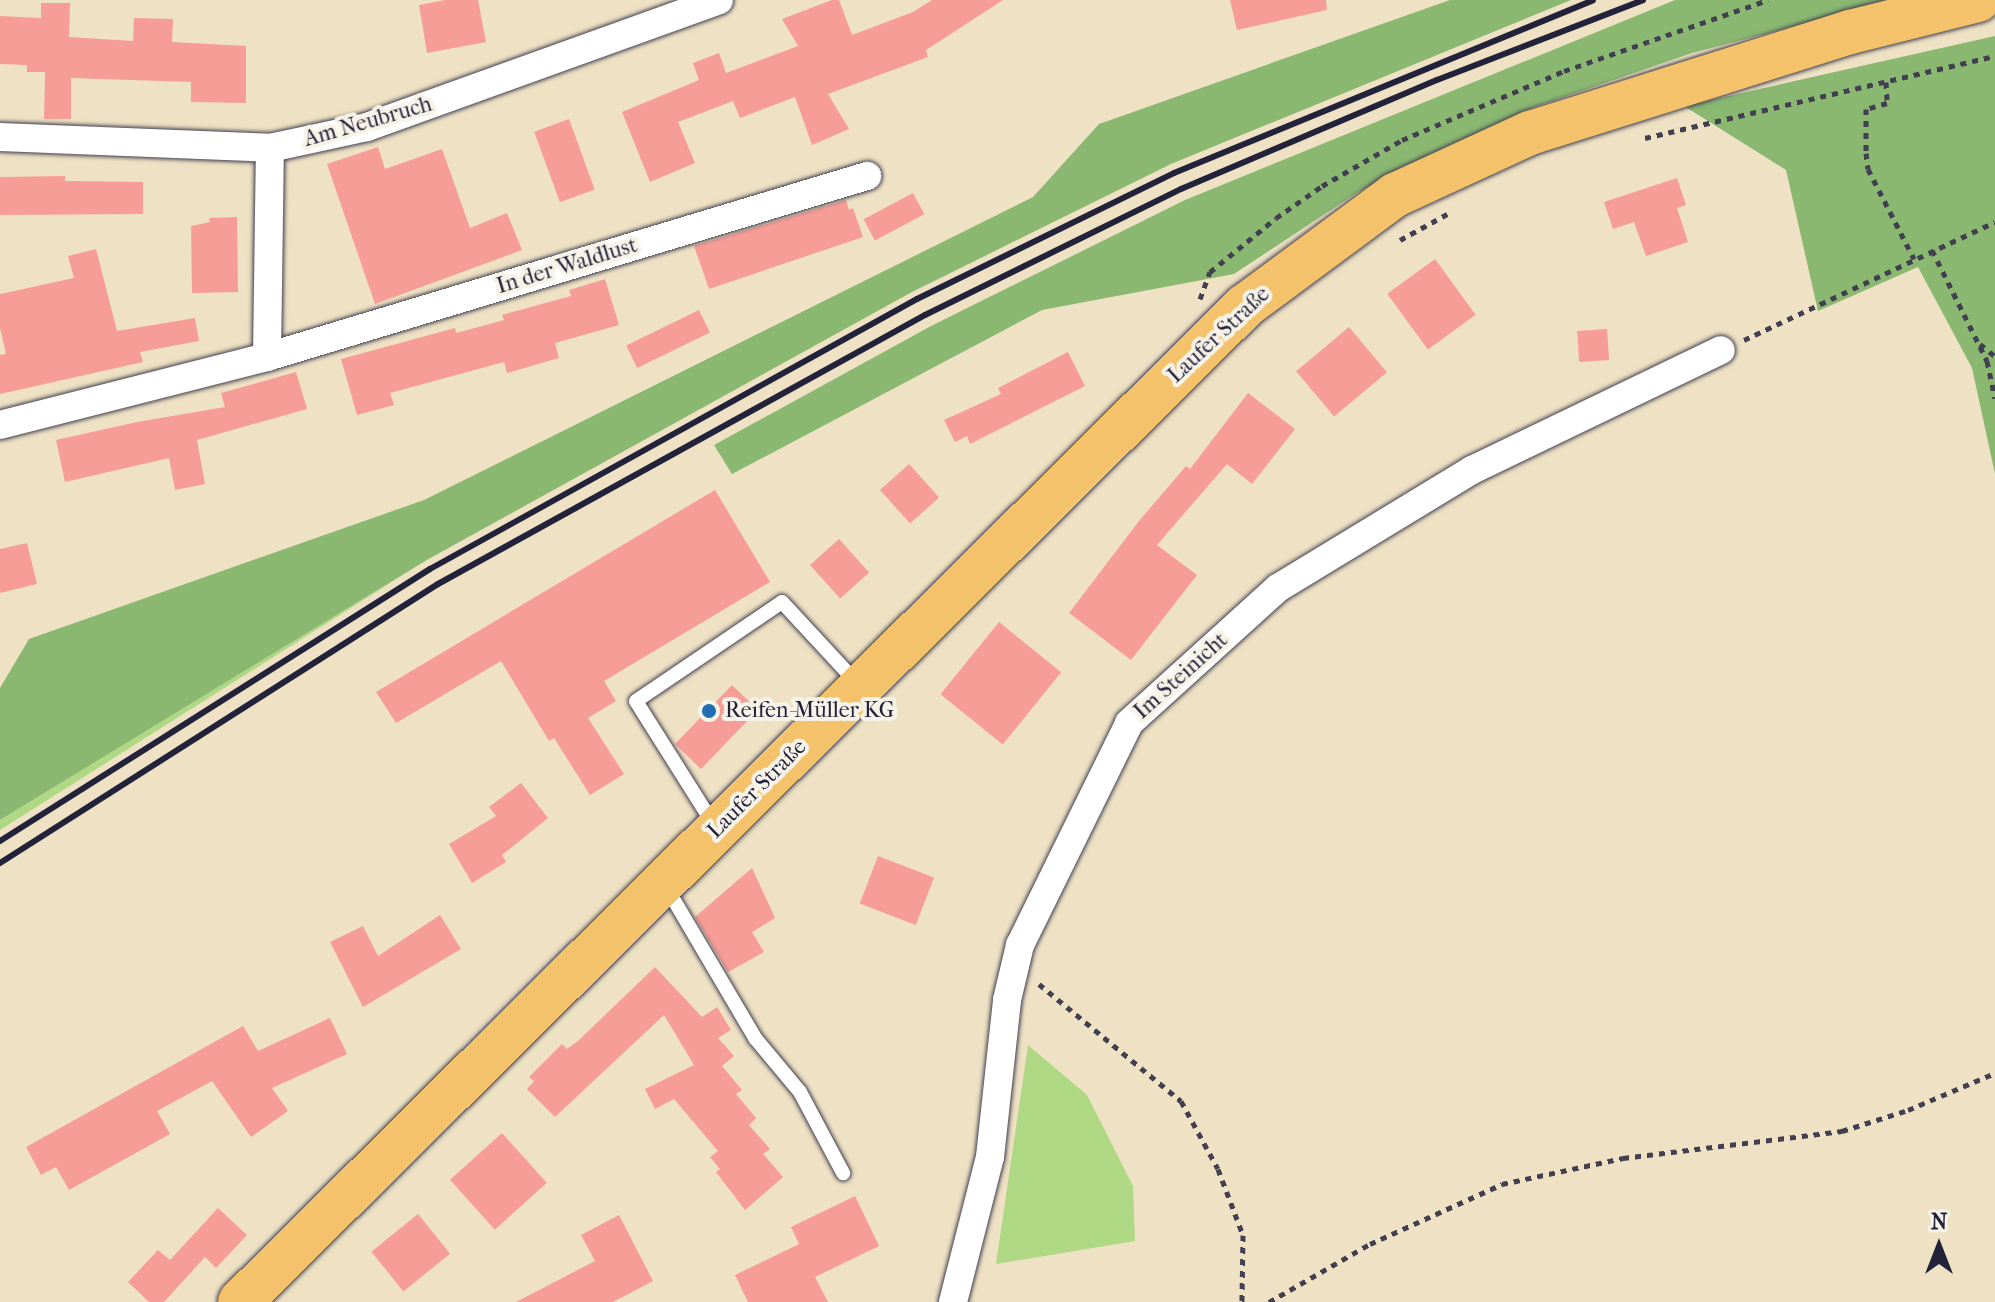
<!DOCTYPE html>
<html>
<head>
<meta charset="utf-8">
<style>
  body { margin:0 }
  #map { position:relative; width:1995px; height:1302px; overflow:hidden; background:#efe2c4; font-family:"IM FELL French Canon",serif }
  div>[style] { position:absolute }
  .green>* { inset:0; background:#aed883 }
  .forest>* { inset:0; background:#8ab871 }
  .building>* { inset:0; background:#f79d97; transform-origin:0 0 }
  .path>* { height:5px; margin-top:-2.5px; transform-origin:0; background:repeating-linear-gradient(90deg,#413f50 0 6px,transparent 0 12px) }
  .roads { filter:drop-shadow(0 0 2px #413f50) drop-shadow(0 0 2px #413f50) }
  .service>* { height:14px; margin:-7px; padding:0 7px; transform-origin:7px; border-radius:7px; background:#fff }
  .minor>* { height:28px; margin:-14px; padding:0 14px; transform-origin:14px; border-radius:14px; background:#fff }
  .primary>* { height:44px; margin:-22px; padding:0 22px; transform-origin:22px; border-radius:22px; background:#f3c26a }
  .rail>* { height:6px; margin:-3px; padding:0 3px; transform-origin:3px; border-radius:3px; background:#22223b }
  .dots>* { width:22px; height:22px; translate:-50% -50%; box-sizing:border-box; border:4px solid #f7f3e8; border-radius:50% }
  span { translate:-50% -50%; white-space:nowrap; text-align:center; line-height:1.15; -webkit-text-stroke:8px #f7f3e8; paint-order:stroke }
  .street-label { font-size:22px; color:#22223b }
  .poi-label { font-size:22px; color:#22223b }
  .left { translate:0 -50%; text-align:left }
  .north { position:absolute; left:1899px; top:1206px; width:80px; height:80px; -webkit-text-stroke:6px #f7f3e8; paint-order:stroke; rotate:0deg; font-size:22px; font-weight:700; line-height:32px; text-align:center; color:#22223b }
  .north::after { content:''; display:block; margin:auto; width:28px; height:36px; background:#22223b; clip-path:polygon(50% 0,100% 100%,50% 72%,0 100%) }
</style>
</head>
<body>
<div id="map">
  <div class="green">
    <i style="clip-path:polygon(425px 561px,0 830px,0 820px)"></i>
    <i style="clip-path:polygon(1028px 1045px,1087px 1095px,1133px 1186px,1135px 1241px,996px 1264px)"></i>
  </div>
  <div class="forest">
    <i style="clip-path:polygon(1450px 0,1571px 0,1171px 164px,912px 292px,425px 561px,0 820px,0 688px,29px 639px,424px 500px,1033px 197px,1099px 124px)"></i>
    <i style="clip-path:polygon(1675px 0,1895px 0,1692px 53px,1532px 108px,1358px 192px,1234px 274px,1042px 310px,732px 474px,714px 445px,931px 326px,1185px 200px)"></i>
    <i style="clip-path:polygon(1995px 36px,1995px 474px,1972px 368px,1918px 267px,1818px 311px,1786px 170px,1684px 106px)"></i>
  </div>
  <div class="building">
    <i style="clip-path:polygon(445px 0,478px 0,486px 42px,427px 53px,419px 5px)"></i>
    <i style="clip-path:polygon(832px 0,839px 0,852px 35px,913px 12px,932px 0,1003px 0,926px 50px,928px 57px,828px 94px,849px 129px,812px 145px,795px 97px,740px 118px,733px 101px,678px 122px,695px 163px,650px 182px,622px 112px,699px 80px,693px 63px,719px 53px,726px 73px,798px 46px,782px 19px)"></i>
    <i style="clip-path:polygon(1230px 0,1326px 0,1327px 10px,1237px 30px)"></i>
    <i style="clip-path:polygon(41px 3px,70px 3px,69px 37px,133px 41px,134px 18px,173px 19px,172px 42px,246px 46px,246px 103px,191px 102px,191px 82px,71px 78px,71px 119px,44px 119px,45px 72px,27px 72px,27px 65px,0 64px,0 16px,41px 18px)"></i>
    <i style="left:569px;top:119px;width:75px;height:37px;rotate:70deg"></i>
    <i style="clip-path:polygon(378px 147px,385px 169px,442px 149px,470px 228px,507px 213px,522px 250px,375px 304px,327px 164px)"></i>
    <i style="clip-path:polygon(65px 176px,65px 181px,143px 182px,143px 214px,0 215px,0 177px)"></i>
    <i style="clip-path:polygon(1677px 178px,1686px 205px,1677px 208px,1688px 242px,1646px 256px,1634px 222px,1613px 229px,1604px 202px)"></i>
    <i style="left:913px;top:193px;width:24px;height:56px;rotate:62deg"></i>
    <i style="clip-path:polygon(846px 200px,849px 210px,853px 208px,863px 237px,709px 289px,694px 246px)"></i>
    <i style="clip-path:polygon(237px 217px,238px 292px,192px 293px,191px 226px,210px 222px,209px 218px)"></i>
    <i style="clip-path:polygon(96px 249px,117px 331px,195px 318px,199px 341px,140px 352px,143px 362px,0 394px,0 355px,6px 354px,0 328px,0 294px,74px 278px,68px 256px)"></i>
    <i style="left:1435px;top:259px;width:69px;height:59px;rotate:54deg"></i>
    <i style="clip-path:polygon(605px 279px,619px 325px,555px 343px,559px 358px,507px 373px,504px 362px,390px 393px,394px 405px,357px 415px,341px 359px,455px 328px,456px 333px,504px 320px,502px 315px,571px 296px,569px 290px)"></i>
    <i style="left:699px;top:310px;width:25px;height:81px;rotate:64deg"></i>
    <i style="left:1349px;top:327px;width:59px;height:69px;rotate:50deg"></i>
    <i style="left:1607px;top:329px;width:31px;height:30px;rotate:86deg"></i>
    <i style="clip-path:polygon(1068px 352px,1085px 386px,970px 444px,967px 436px,955px 442px,944px 420px,1001px 394px,998px 388px)"></i>
    <i style="clip-path:polygon(296px 372px,307px 409px,197px 440px,205px 484px,175px 490px,169px 458px,65px 482px,56px 440px,137px 422px,225px 407px,221px 393px)"></i>
    <i style="clip-path:polygon(1248px 393px,1295px 429px,1252px 484px,1227px 464px,1157px 545px,1197px 575px,1131px 660px,1069px 613px,1139px 521px,1186px 466px,1190px 469px)"></i>
    <i style="left:909px;top:464px;width:45px;height:39px;rotate:48deg"></i>
    <i style="clip-path:polygon(715px 490px,770px 582px,604px 681px,616px 701px,588px 718px,624px 774px,590px 795px,554px 738px,549px 741px,501px 661px,396px 723px,376px 692px)"></i>
    <i style="left:839px;top:539px;width:45px;height:39px;rotate:48deg"></i>
    <i style="clip-path:polygon(27px 543px,37px 584px,0 593px,0 549px)"></i>
    <i style="left:999px;top:622px;width:80px;height:93px;rotate:39deg"></i>
    <i style="left:732px;top:685px;width:36px;height:82px;rotate:44deg"></i>
    <i style="clip-path:polygon(521px 783px,548px 818px,502px 855px,506px 862px,472px 883px,449px 844px,496px 816px,489px 807px)"></i>
    <i style="left:878px;top:856px;width:60px;height:51px;rotate:21deg"></i>
    <i style="clip-path:polygon(752px 868px,775px 918px,752px 932px,764px 952px,728px 972px,695px 917px)"></i>
    <i style="clip-path:polygon(440px 915px,461px 949px,363px 1007px,330px 942px,363px 926px,378px 956px)"></i>
    <i style="clip-path:polygon(655px 967px,702px 1017px,717px 1007px,731px 1030px,718px 1038px,734px 1056px,722px 1066px,742px 1090px,736px 1094px,756px 1118px,749px 1125px,770px 1149px,763px 1154px,783px 1177px,745px 1210px,716px 1172px,720px 1169px,710px 1157px,718px 1151px,674px 1099px,655px 1109px,645px 1089px,694px 1065px,664px 1015px,555px 1117px,527px 1089px,534px 1081px,529px 1077px,562px 1044px,567px 1049px,578px 1041px)"></i>
    <i style="clip-path:polygon(330px 1018px,347px 1054px,272px 1088px,288px 1111px,251px 1137px,212px 1081px,157px 1111px,170px 1134px,69px 1190px,56px 1167px,41px 1175px,26px 1147px,243px 1026px,258px 1051px)"></i>
    <i style="left:502px;top:1133px;width:67px;height:70px;rotate:48deg"></i>
    <i style="clip-path:polygon(855px 1196px,879px 1246px,815px 1277px,828px 1302px,748px 1302px,735px 1275px,799px 1244px,791px 1227px)"></i>
    <i style="clip-path:polygon(218px 1208px,247px 1235px,216px 1268px,205px 1257px,164px 1302px,149px 1302px,128px 1282px,158px 1250px,170px 1260px)"></i>
    <i style="left:418px;top:1214px;width:51px;height:60px;rotate:51deg"></i>
    <i style="clip-path:polygon(619px 1215px,653px 1281px,613px 1302px,516px 1302px,595px 1261px,581px 1235px)"></i>
  </div>
  <div class="path">
    <i style="left:1886px;top:82px;width:21px;rotate:87deg"></i>
    <i style="left:1887px;top:103px;width:22px;rotate:164deg"></i>
    <i style="left:1866px;top:109px;width:44px;rotate:90deg"></i>
    <i style="left:1866px;top:153px;width:16px;rotate:83deg"></i>
    <i style="left:1868px;top:169px;width:101px;rotate:62.9deg"></i>
    <i style="left:1645px;top:138px;width:359px;rotate:-13.2deg"></i>
    <i style="left:1400px;top:240px;width:58px;rotate:-28.8deg"></i>
    <i style="left:1932px;top:250px;width:124px;rotate:63.6deg"></i>
    <i style="left:1987px;top:361px;width:38px;rotate:78deg"></i>
    <i style="left:1200px;top:299px;width:29px;rotate:-70deg"></i>
    <i style="left:1210px;top:272px;width:85px;rotate:-39.3deg"></i>
    <i style="left:1276px;top:218px;width:56px;rotate:-34.8deg"></i>
    <i style="left:1322px;top:186px;width:92px;rotate:-29.9deg"></i>
    <i style="left:1402px;top:140px;width:176px;rotate:-23.1deg"></i>
    <i style="left:1564px;top:71px;width:216px;rotate:-19.2deg"></i>
    <i style="left:1744px;top:340px;width:277px;rotate:-25.2deg"></i>
    <i style="left:1980px;top:344px;width:19px;rotate:39deg"></i>
    <i style="left:1039px;top:984px;width:184px;rotate:39.5deg"></i>
    <i style="left:1181px;top:1101px;width:77px;rotate:61.4deg"></i>
    <i style="left:1218px;top:1169px;width:71px;rotate:69.3deg"></i>
    <i style="left:1243px;top:1235px;width:67px;rotate:90.9deg"></i>
    <i style="left:1269px;top:1302px;width:116px;rotate:-29.9deg"></i>
    <i style="left:1370px;top:1244px;width:145px;rotate:-24.4deg"></i>
    <i style="left:1502px;top:1184px;width:124px;rotate:-12.1deg"></i>
    <i style="left:1623px;top:1158px;width:221px;rotate:-7deg"></i>
    <i style="left:1842px;top:1131px;width:69px;rotate:-17.7deg"></i>
    <i style="left:1908px;top:1110px;width:95px;rotate:-23deg"></i>
  </div>
  <div class="roads">
    <div class="service">
      <i style="left:714px;top:825px;width:146px;rotate:-122.2deg"></i>
      <i style="left:636px;top:701px;width:176px;rotate:-34.1deg"></i>
      <i style="left:782px;top:602px;width:112px;rotate:47.2deg"></i>
      <i style="left:665px;top:885px;width:178px;rotate:59.5deg"></i>
      <i style="left:755px;top:1038px;width:70px;rotate:50.2deg"></i>
      <i style="left:800px;top:1092px;width:92px;rotate:62deg"></i>
    </div>
    <div class="minor">
      <i style="left:0;top:137px;width:270px;rotate:2.3deg"></i>
      <i style="left:270px;top:148px;width:99px;rotate:-12.2deg"></i>
      <i style="left:367px;top:127px;width:374px;rotate:-19.8deg"></i>
      <i style="left:267px;top:357px;width:627px;rotate:-16.79deg"></i>
      <i style="left:0;top:425px;width:276px;rotate:-14.3deg"></i>
      <i style="left:267px;top:357px;width:209px;rotate:-89.2deg"></i>
      <i style="left:953px;top:1302px;width:150px;rotate:-75.7deg"></i>
      <i style="left:990px;top:1157px;width:158px;rotate:-83.8deg"></i>
      <i style="left:1007px;top:1000px;width:57px;rotate:-76.7deg"></i>
      <i style="left:1020px;top:945px;width:247px;rotate:-63.8deg"></i>
      <i style="left:1129px;top:723px;width:201px;rotate:-42.2deg"></i>
      <i style="left:1278px;top:588px;width:227px;rotate:-31.3deg"></i>
      <i style="left:1472px;top:470px;width:276px;rotate:-25.7deg"></i>
    </div>
    <div class="primary">
      <i style="left:240px;top:1302px;width:1415px;rotate:-44.74deg"></i>
      <i style="left:1245px;top:306px;width:187px;rotate:-36.5deg"></i>
      <i style="left:1395px;top:195px;width:149px;rotate:-24.7deg"></i>
      <i style="left:1530px;top:133px;width:336px;rotate:-17.5deg"></i>
      <i style="left:1850px;top:32px;width:132px;rotate:-14deg"></i>
    </div>
  </div>
  <div class="rail">
    <i style="left:0;top:841px;width:509px;rotate:-32.32deg"></i>
    <i style="left:430px;top:569px;width:557px;rotate:-29deg"></i>
    <i style="left:917px;top:299px;width:286px;rotate:-26.1deg"></i>
    <i style="left:1174px;top:173px;width:453px;rotate:-22.4deg"></i>
    <i style="left:0;top:863px;width:519px;rotate:-32.5deg"></i>
    <i style="left:438px;top:584px;width:556px;rotate:-28.91deg"></i>
    <i style="left:925px;top:315px;width:285px;rotate:-26.2deg"></i>
    <i style="left:1181px;top:189px;width:278px;rotate:-23.1deg"></i>
    <i style="left:1437px;top:80px;width:221px;rotate:-21.2deg"></i>
  </div>
  <div class="dots">
    <i style="left:709px;top:711px;background:#1f6fb2"></i>
  </div>
  <div class="street-label">
    <span style="left:368px;top:122px;rotate:-16deg">Am Neubruch</span>
    <span style="left:567px;top:266px;rotate:-17deg">In der Waldlust</span>
    <span style="left:1219px;top:335px;rotate:-43deg">Laufer Straße</span>
    <span style="left:1181px;top:676px;rotate:-42deg">Im Steinicht</span>
    <span style="left:757px;top:789px;rotate:-45deg">Laufer Straße</span>
  </div>
  <div class="poi-label">
    <span class="left" style="left:725px;top:711px">Reifen-Müller KG</span>
  </div>
  <div class="north">N</div>
</div>
</body>
</html>
